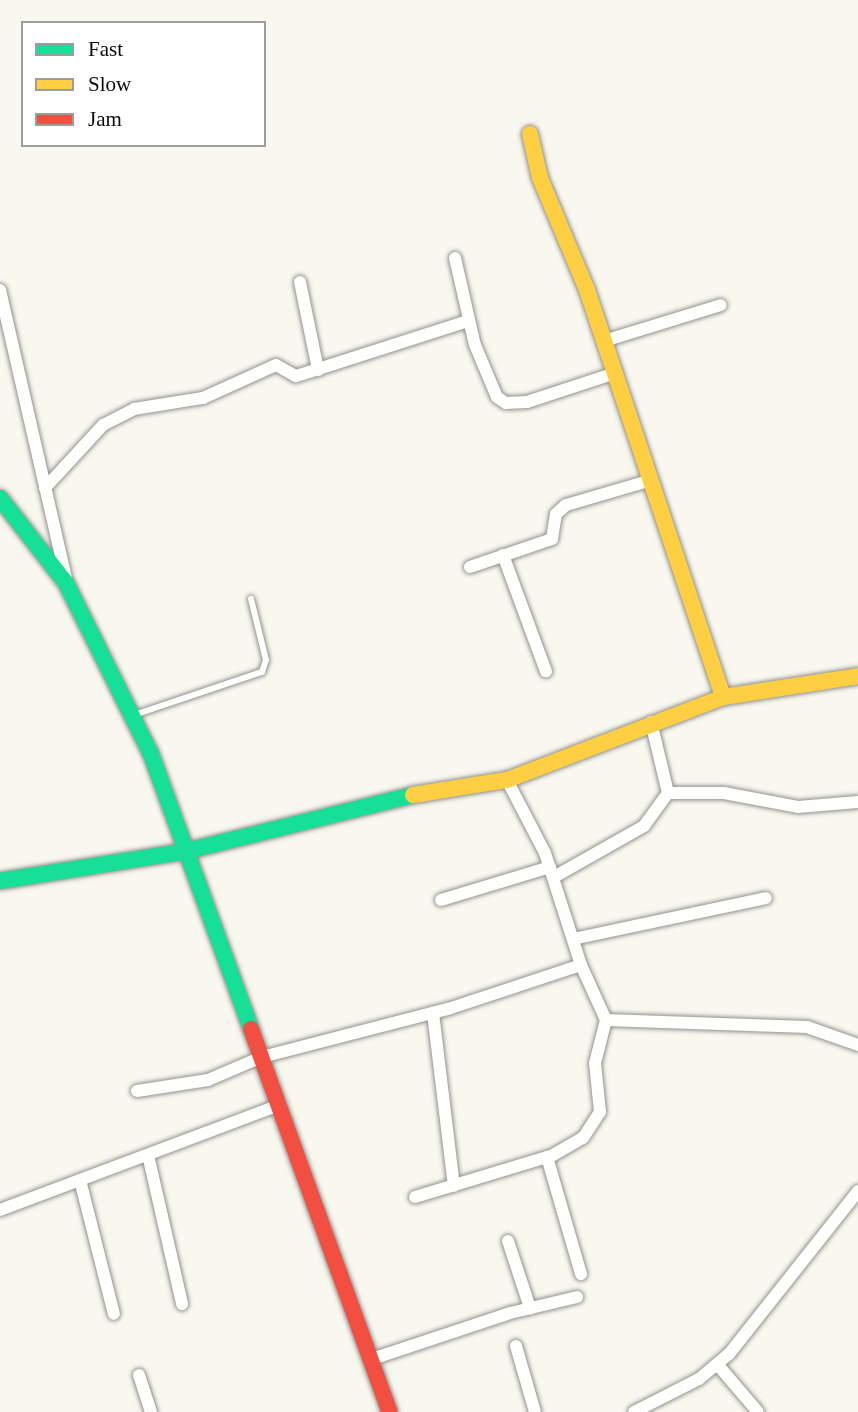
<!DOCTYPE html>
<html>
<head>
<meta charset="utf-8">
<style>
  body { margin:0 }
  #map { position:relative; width:858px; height:1412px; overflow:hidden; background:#f9f8ef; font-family:"Times New Roman",serif }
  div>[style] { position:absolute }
  .roads { filter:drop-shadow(0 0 2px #92928e) drop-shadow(0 0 2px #92928e) }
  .lane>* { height:6px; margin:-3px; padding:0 3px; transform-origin:3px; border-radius:3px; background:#fefefd }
  .street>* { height:12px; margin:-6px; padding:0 6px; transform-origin:6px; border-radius:6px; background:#fefefd }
  .fast>* { height:16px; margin:-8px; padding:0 8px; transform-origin:8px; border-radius:8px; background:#16e098 }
  .slow>* { height:16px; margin:-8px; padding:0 8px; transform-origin:8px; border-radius:8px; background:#ffcf43 }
  .jam>* { height:16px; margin:-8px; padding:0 8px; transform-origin:8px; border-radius:8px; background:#f24e42 }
  span { translate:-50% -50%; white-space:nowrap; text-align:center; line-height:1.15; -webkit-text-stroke:7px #fff; paint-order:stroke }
  .legend { position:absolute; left:21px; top:21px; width:245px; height:126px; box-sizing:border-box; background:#fff; border:2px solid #9d9d9d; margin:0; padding:9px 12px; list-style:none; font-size:21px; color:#0b0b0b }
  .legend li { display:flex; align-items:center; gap:14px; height:35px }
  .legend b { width:35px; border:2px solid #9d9d9d }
</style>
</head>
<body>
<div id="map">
  <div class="roads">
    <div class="lane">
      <i style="left:134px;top:715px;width:135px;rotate:-18.6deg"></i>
      <i style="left:262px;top:672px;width:13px;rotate:-72deg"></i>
      <i style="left:266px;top:660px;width:63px;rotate:-103.8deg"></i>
    </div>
    <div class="street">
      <i style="left:455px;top:258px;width:89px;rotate:77.1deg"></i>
      <i style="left:475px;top:345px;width:56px;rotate:67.1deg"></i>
      <i style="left:497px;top:397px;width:11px;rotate:34deg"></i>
      <i style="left:506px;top:403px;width:21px;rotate:-3deg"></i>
      <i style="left:527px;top:402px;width:93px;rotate:-18.2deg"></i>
      <i style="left:300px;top:282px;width:90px;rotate:78.4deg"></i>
      <i style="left:0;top:290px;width:296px;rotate:77.1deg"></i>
      <i style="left:604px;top:341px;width:122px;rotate:-17.1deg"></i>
      <i style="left:45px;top:488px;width:86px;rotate:-47.4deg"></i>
      <i style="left:103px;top:425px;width:35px;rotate:-27deg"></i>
      <i style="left:134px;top:409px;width:70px;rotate:-9.1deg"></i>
      <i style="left:203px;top:398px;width:80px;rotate:-24.3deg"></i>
      <i style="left:276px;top:365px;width:23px;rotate:29deg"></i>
      <i style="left:296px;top:376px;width:7px;rotate:-16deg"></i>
      <i style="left:303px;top:374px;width:173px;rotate:-17.8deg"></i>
      <i style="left:503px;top:555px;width:124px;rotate:69.7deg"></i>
      <i style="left:470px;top:567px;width:87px;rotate:-18.9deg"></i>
      <i style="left:552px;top:539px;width:25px;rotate:-81deg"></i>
      <i style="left:556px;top:514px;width:13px;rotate:-42deg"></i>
      <i style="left:566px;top:505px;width:85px;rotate:-16.3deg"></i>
      <i style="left:651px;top:722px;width:73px;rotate:76.5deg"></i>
      <i style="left:668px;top:793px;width:56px"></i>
      <i style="left:724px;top:793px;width:75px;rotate:10.7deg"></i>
      <i style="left:798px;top:807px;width:60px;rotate:-4.8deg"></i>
      <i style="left:507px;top:780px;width:82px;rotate:62.5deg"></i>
      <i style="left:545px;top:853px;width:118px;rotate:72.2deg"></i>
      <i style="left:581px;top:965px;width:60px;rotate:65.6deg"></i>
      <i style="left:606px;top:1020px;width:201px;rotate:2deg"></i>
      <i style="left:807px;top:1027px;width:54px;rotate:19.4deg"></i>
      <i style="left:554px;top:877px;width:103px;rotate:-29.5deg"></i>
      <i style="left:644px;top:826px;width:41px;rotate:-54deg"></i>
      <i style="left:441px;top:900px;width:114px;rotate:-16.8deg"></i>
      <i style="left:573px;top:939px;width:197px;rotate:-12deg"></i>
      <i style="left:433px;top:1013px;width:174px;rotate:83.1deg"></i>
      <i style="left:137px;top:1091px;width:72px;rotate:-8.8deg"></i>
      <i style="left:208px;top:1080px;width:59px;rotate:-23.1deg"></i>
      <i style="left:262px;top:1057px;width:192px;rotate:-14.5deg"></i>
      <i style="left:448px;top:1009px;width:140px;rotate:-18.3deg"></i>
      <i style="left:148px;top:1155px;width:153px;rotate:77.1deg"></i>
      <i style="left:547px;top:1157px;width:122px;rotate:73.8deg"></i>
      <i style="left:80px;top:1180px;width:138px;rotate:75.8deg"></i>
      <i style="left:415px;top:1197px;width:144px;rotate:-16.9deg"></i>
      <i style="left:553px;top:1155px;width:34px;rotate:-30deg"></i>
      <i style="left:583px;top:1138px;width:31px;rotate:-57deg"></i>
      <i style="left:600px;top:1112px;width:49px;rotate:-95.8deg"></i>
      <i style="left:595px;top:1063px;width:44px;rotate:-75.7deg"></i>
      <i style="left:0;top:1210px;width:296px;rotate:-20.6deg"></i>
      <i style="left:508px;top:1241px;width:71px;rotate:71.8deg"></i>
      <i style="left:516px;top:1346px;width:69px;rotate:73.9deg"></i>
      <i style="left:372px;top:1359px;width:145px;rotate:-18.4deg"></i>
      <i style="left:510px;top:1313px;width:69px;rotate:-13.4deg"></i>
      <i style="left:717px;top:1364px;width:63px;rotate:49.5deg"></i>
      <i style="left:139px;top:1375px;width:39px;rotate:72deg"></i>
      <i style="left:634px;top:1412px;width:73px;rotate:-26.9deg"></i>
      <i style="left:699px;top:1379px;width:39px;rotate:-40deg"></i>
      <i style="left:729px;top:1354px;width:208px;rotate:-51.6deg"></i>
    </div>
    <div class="fast">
      <i style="left:0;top:498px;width:108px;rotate:52.2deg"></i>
      <i style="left:66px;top:583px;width:191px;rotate:63.6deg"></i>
      <i style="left:151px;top:754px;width:293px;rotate:70deg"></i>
      <i style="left:0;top:881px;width:189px;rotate:-9.1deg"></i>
      <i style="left:187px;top:851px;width:233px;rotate:-13.9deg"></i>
    </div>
    <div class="slow">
      <i style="left:530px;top:134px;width:45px;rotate:77.2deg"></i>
      <i style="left:540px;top:178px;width:121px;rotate:67.2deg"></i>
      <i style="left:587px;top:290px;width:429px;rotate:71.5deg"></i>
      <i style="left:413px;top:795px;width:95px;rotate:-9.1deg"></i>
      <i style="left:507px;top:780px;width:231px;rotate:-21deg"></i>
      <i style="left:723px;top:697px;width:137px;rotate:-8.8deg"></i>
    </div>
    <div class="jam">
      <i style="left:251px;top:1029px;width:407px;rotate:70.1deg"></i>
    </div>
  </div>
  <ul class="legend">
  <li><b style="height:9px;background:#16e098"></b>Fast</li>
  <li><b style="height:9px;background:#ffcf43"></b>Slow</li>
  <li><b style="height:9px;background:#f24e42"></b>Jam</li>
  </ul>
</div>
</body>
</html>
